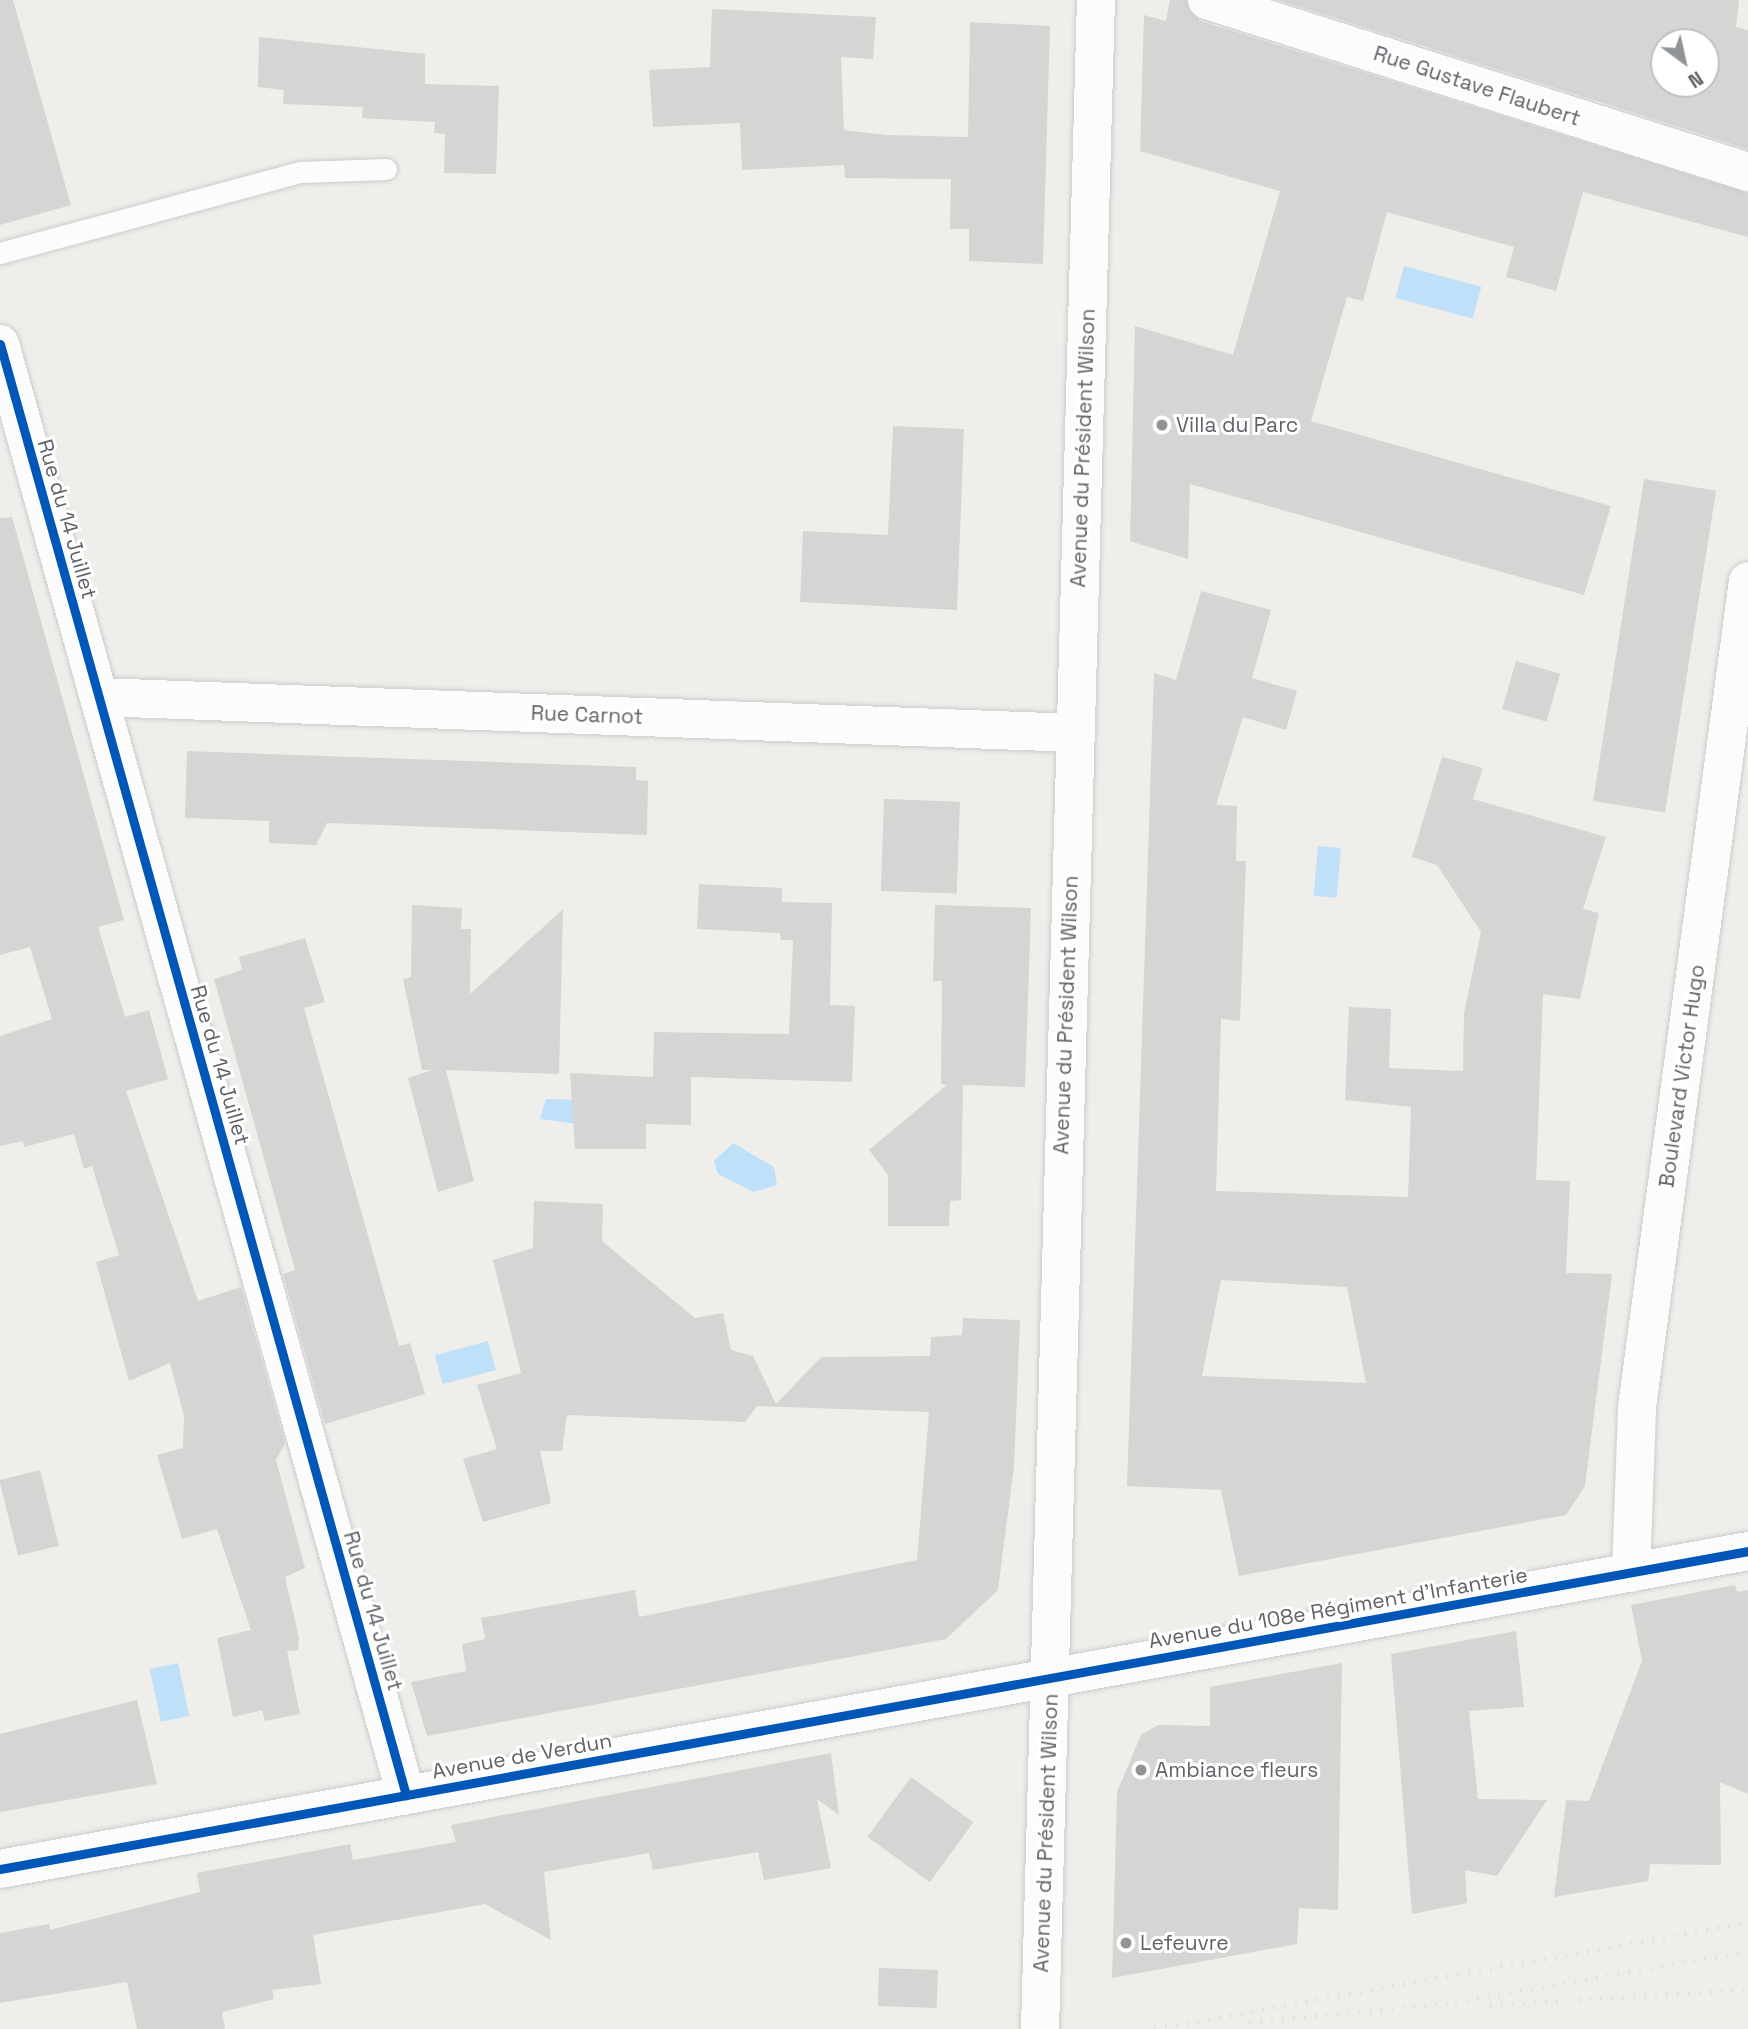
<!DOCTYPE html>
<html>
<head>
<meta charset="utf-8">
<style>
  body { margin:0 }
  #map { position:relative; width:1748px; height:2029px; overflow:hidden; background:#efeeea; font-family:"Space Grotesk",sans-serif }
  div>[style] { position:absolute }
  .water>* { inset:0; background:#bfe0f9; transform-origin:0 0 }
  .building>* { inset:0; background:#d6d5d3; transform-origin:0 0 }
  .roads { filter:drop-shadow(0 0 2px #cbcccc) drop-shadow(0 0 2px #cbcccc) }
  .service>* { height:21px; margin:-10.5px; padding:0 10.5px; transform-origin:10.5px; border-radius:10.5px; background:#fdfcfc }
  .minor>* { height:38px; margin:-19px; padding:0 19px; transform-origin:19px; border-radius:19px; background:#fdfcfc }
  .secondary>* { height:38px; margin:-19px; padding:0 19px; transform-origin:19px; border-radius:19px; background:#fdfcfc }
  .rail>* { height:5px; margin-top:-2.5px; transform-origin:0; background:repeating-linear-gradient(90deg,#e4e4e4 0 2px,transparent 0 11px) }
  .cycleway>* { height:9px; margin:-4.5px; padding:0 4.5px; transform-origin:4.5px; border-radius:4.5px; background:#0057b8 }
  .dots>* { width:19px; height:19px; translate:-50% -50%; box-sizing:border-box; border:4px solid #fff; border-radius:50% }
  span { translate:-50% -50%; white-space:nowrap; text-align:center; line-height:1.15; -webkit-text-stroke:6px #fff; paint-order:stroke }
  .street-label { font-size:21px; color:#5f6368 }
  .poi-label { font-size:21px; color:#5f6368 }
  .left { translate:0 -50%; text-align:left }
  .north { position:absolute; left:1650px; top:28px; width:70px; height:70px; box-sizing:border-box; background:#fff; border:2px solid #bfc1c3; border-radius:50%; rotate:147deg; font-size:19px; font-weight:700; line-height:28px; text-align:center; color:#5f6368 }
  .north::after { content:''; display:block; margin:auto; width:24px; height:32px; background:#919496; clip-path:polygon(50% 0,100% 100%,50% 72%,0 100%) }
</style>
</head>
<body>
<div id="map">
  <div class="water">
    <i style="left:1404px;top:266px;width:80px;height:33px;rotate:15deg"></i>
    <i style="left:1318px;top:846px;width:23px;height:50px;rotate:5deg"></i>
    <i style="clip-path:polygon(546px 1099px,595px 1100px,591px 1126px,540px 1119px)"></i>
    <i style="clip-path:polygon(733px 1143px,774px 1167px,777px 1185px,754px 1192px,718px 1174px,714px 1161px)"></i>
    <i style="left:488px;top:1341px;width:30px;height:55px;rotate:75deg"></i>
    <i style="left:178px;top:1663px;width:54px;height:29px;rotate:78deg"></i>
  </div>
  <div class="building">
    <i style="clip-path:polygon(0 0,13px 0,71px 205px,0 225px)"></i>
    <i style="clip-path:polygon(1170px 0,1186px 0,1200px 21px,1748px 193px,1748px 237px,1583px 192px,1556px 291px,1506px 277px,1514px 247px,1387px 212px,1363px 301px,1347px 297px,1311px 421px,1611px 506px,1584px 595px,1190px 484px,1188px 559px,1130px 541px,1135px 326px,1233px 355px,1280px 191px,1140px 151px,1144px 15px,1166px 21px)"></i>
    <i style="clip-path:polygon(evenodd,1279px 0,1739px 0,1736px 27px,1748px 30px,1748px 149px,1279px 0,1664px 42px,1706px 42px,1706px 84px,1664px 84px,1664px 42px)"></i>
    <i style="clip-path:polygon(712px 9px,876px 17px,873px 59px,841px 57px,844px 130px,886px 135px,968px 137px,970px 22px,1050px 26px,1043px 264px,969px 261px,969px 229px,950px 229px,951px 179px,845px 178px,844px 165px,742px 170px,740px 123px,653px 127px,649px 70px,710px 67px)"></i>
    <i style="clip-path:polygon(259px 37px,425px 54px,425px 84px,499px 86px,496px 174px,444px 173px,445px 134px,434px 133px,435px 122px,362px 118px,363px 107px,283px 104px,284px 90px,258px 87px)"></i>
    <i style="clip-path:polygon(893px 426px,964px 429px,957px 610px,800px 602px,803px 531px,888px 535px)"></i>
    <i style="left:1644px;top:479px;width:73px;height:326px;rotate:9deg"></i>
    <i style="clip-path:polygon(12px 517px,124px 920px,98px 927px,125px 1017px,149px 1010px,168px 1079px,126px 1091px,198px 1301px,241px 1287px,285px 1443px,276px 1460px,305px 1568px,285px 1577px,299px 1638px,298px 1650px,287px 1651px,300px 1714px,265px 1721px,262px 1710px,233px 1717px,217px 1638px,251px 1630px,217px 1529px,182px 1539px,157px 1455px,183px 1448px,184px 1416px,170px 1363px,129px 1381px,96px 1262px,119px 1255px,92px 1166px,84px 1169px,74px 1134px,24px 1147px,23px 1141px,0 1146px,0 1036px,52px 1019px,30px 947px,0 955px,0 518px)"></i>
    <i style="clip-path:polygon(evenodd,1201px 591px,1271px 610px,1252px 678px,1297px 691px,1286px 730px,1243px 717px,1216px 805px,1237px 806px,1236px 861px,1246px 861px,1240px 1021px,1221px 1019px,1216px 1191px,1408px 1197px,1411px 1107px,1345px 1100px,1349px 1007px,1391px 1009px,1389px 1068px,1463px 1071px,1464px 1013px,1481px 932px,1437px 865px,1412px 857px,1442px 757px,1483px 768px,1473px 799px,1606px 837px,1583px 909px,1599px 913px,1580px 999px,1543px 994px,1536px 1180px,1570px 1181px,1566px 1273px,1612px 1274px,1585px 1486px,1566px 1515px,1239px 1576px,1221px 1490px,1127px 1486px,1154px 673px,1176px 680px,1201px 591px,1221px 1280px,1347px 1287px,1366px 1383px,1202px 1376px,1221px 1280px)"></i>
    <i style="left:1516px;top:661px;width:46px;height:50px;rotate:16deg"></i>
    <i style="clip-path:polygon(187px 751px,636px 767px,636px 780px,648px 781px,647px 835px,327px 823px,316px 845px,269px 843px,269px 821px,185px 818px)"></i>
    <i style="left:884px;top:799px;width:76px;height:92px;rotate:2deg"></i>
    <i style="clip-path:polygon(699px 884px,782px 888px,782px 902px,832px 903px,830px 1005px,855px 1006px,852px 1082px,691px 1077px,691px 1125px,646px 1124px,646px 1149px,575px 1149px,570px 1073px,653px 1077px,654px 1032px,789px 1034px,793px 940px,781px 940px,780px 933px,697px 929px)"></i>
    <i style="clip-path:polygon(412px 905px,462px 908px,461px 929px,471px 929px,470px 994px,563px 909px,559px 1074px,446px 1070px,474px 1181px,438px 1192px,408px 1078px,432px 1070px,422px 1070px,403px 979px,411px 977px)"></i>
    <i style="clip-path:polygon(935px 905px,1031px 908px,1025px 1087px,963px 1085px,961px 1200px,950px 1201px,949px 1226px,888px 1226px,888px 1175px,869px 1150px,947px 1085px,941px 1084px,942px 981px,933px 981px)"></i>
    <i style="clip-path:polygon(305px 938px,325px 1002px,304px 1008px,399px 1346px,410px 1343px,425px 1394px,325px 1424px,283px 1274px,295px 1270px,214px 979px,242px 970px,239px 957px)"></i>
    <i style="clip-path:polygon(534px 1201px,603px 1204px,602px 1241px,695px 1318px,723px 1313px,731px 1350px,753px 1356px,776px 1404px,821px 1357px,930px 1356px,931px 1337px,962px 1335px,963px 1318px,1020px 1320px,1014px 1466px,998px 1590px,946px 1639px,427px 1736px,411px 1682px,466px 1671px,462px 1644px,485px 1639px,481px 1618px,635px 1590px,639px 1617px,917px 1560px,929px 1412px,757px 1406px,745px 1422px,567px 1415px,562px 1451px,540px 1451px,551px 1503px,483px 1522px,463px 1459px,497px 1449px,477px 1385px,521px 1373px,493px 1260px,533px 1248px)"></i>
    <i style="left:40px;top:1470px;width:78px;height:42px;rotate:76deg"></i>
    <i style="clip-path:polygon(1735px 1585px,1737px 1592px,1748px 1590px,1748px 1794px,1720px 1782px,1721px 1865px,1650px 1864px,1648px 1881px,1554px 1897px,1566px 1800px,1589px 1801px,1642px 1661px,1631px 1605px)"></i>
    <i style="clip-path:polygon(1516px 1631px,1524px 1707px,1469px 1711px,1478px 1799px,1547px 1800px,1497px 1876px,1465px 1870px,1467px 1903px,1412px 1914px,1391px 1654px)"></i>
    <i style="clip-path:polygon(1342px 1663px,1338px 1910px,1299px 1908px,1297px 1944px,1112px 1978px,1117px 1792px,1141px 1735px,1158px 1725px,1210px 1726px,1210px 1687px)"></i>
    <i style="clip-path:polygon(137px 1700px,157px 1784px,0 1812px,0 1734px)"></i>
    <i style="clip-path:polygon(831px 1753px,839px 1815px,817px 1799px,831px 1868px,764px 1880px,758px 1852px,653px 1870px,649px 1853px,544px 1872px,551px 1940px,485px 1904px,313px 1935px,321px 1984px,272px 1990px,274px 1999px,222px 2012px,225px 2029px,137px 2029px,127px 1982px,0 2003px,0 1933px,49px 1924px,50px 1930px,200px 1892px,197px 1873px,350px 1844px,353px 1860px,456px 1842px,451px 1825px)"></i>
    <i style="left:911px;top:1777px;width:77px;height:74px;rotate:36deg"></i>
    <i style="left:879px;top:1968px;width:59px;height:38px;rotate:2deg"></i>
  </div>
  <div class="roads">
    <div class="service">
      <i style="left:0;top:253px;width:312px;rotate:-15.1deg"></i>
      <i style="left:301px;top:172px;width:85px;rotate:-2deg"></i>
    </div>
    <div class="minor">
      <i style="left:1207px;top:0;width:568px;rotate:17.64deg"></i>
      <i style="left:0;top:344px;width:1507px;rotate:74.37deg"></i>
      <i style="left:99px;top:697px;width:977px;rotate:2.11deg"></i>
      <i style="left:1631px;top:1573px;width:166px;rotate:-87.9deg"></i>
      <i style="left:1637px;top:1407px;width:833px;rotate:-82.35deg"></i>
      <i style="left:0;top:1869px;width:1777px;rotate:-10.31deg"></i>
    </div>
    <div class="secondary">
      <i style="left:1040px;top:2029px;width:2030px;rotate:-88.42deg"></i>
    </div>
  </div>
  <div class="rail">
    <i style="left:1490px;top:2005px;width:258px;rotate:-3.5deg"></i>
    <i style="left:1249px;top:2022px;width:207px;rotate:-5.5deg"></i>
    <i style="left:1455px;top:2002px;width:297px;rotate:-9.9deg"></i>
    <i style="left:1154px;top:2029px;width:604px;rotate:-10.21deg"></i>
  </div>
  <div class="cycleway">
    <i style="left:0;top:344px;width:1507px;rotate:74.37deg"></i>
    <i style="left:0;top:1869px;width:1777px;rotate:-10.31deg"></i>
  </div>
  <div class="dots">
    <i style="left:1162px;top:425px;background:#919496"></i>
    <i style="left:1141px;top:1770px;background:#919496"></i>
    <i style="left:1126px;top:1943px;background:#919496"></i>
  </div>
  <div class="street-label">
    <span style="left:1477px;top:86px;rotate:18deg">Rue Gustave Flaubert</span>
    <span style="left:1083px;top:448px;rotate:-88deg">Avenue du Président Wilson</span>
    <span style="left:67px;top:519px;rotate:74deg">Rue du 14 Juillet</span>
    <span style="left:587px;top:715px;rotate:2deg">Rue Carnot</span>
    <span style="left:1066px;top:1015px;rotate:-88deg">Avenue du Président Wilson</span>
    <span style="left:220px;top:1065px;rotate:74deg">Rue du 14 Juillet</span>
    <span style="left:1682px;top:1076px;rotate:-82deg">Boulevard Victor Hugo</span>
    <span style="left:1338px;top:1608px;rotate:-10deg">Avenue du 108e Régiment d'Infanterie</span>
    <span style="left:373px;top:1611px;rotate:74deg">Rue du 14 Juillet</span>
    <span style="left:522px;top:1756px;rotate:-10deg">Avenue de Verdun</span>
    <span style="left:1046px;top:1833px;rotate:-88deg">Avenue du Président Wilson</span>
  </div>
  <div class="poi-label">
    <span class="left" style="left:1176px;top:425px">Villa du Parc</span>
    <span class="left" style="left:1155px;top:1770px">Ambiance fleurs</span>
    <span class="left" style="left:1140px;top:1943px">Lefeuvre</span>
  </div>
  <div class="north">N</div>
</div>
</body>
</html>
